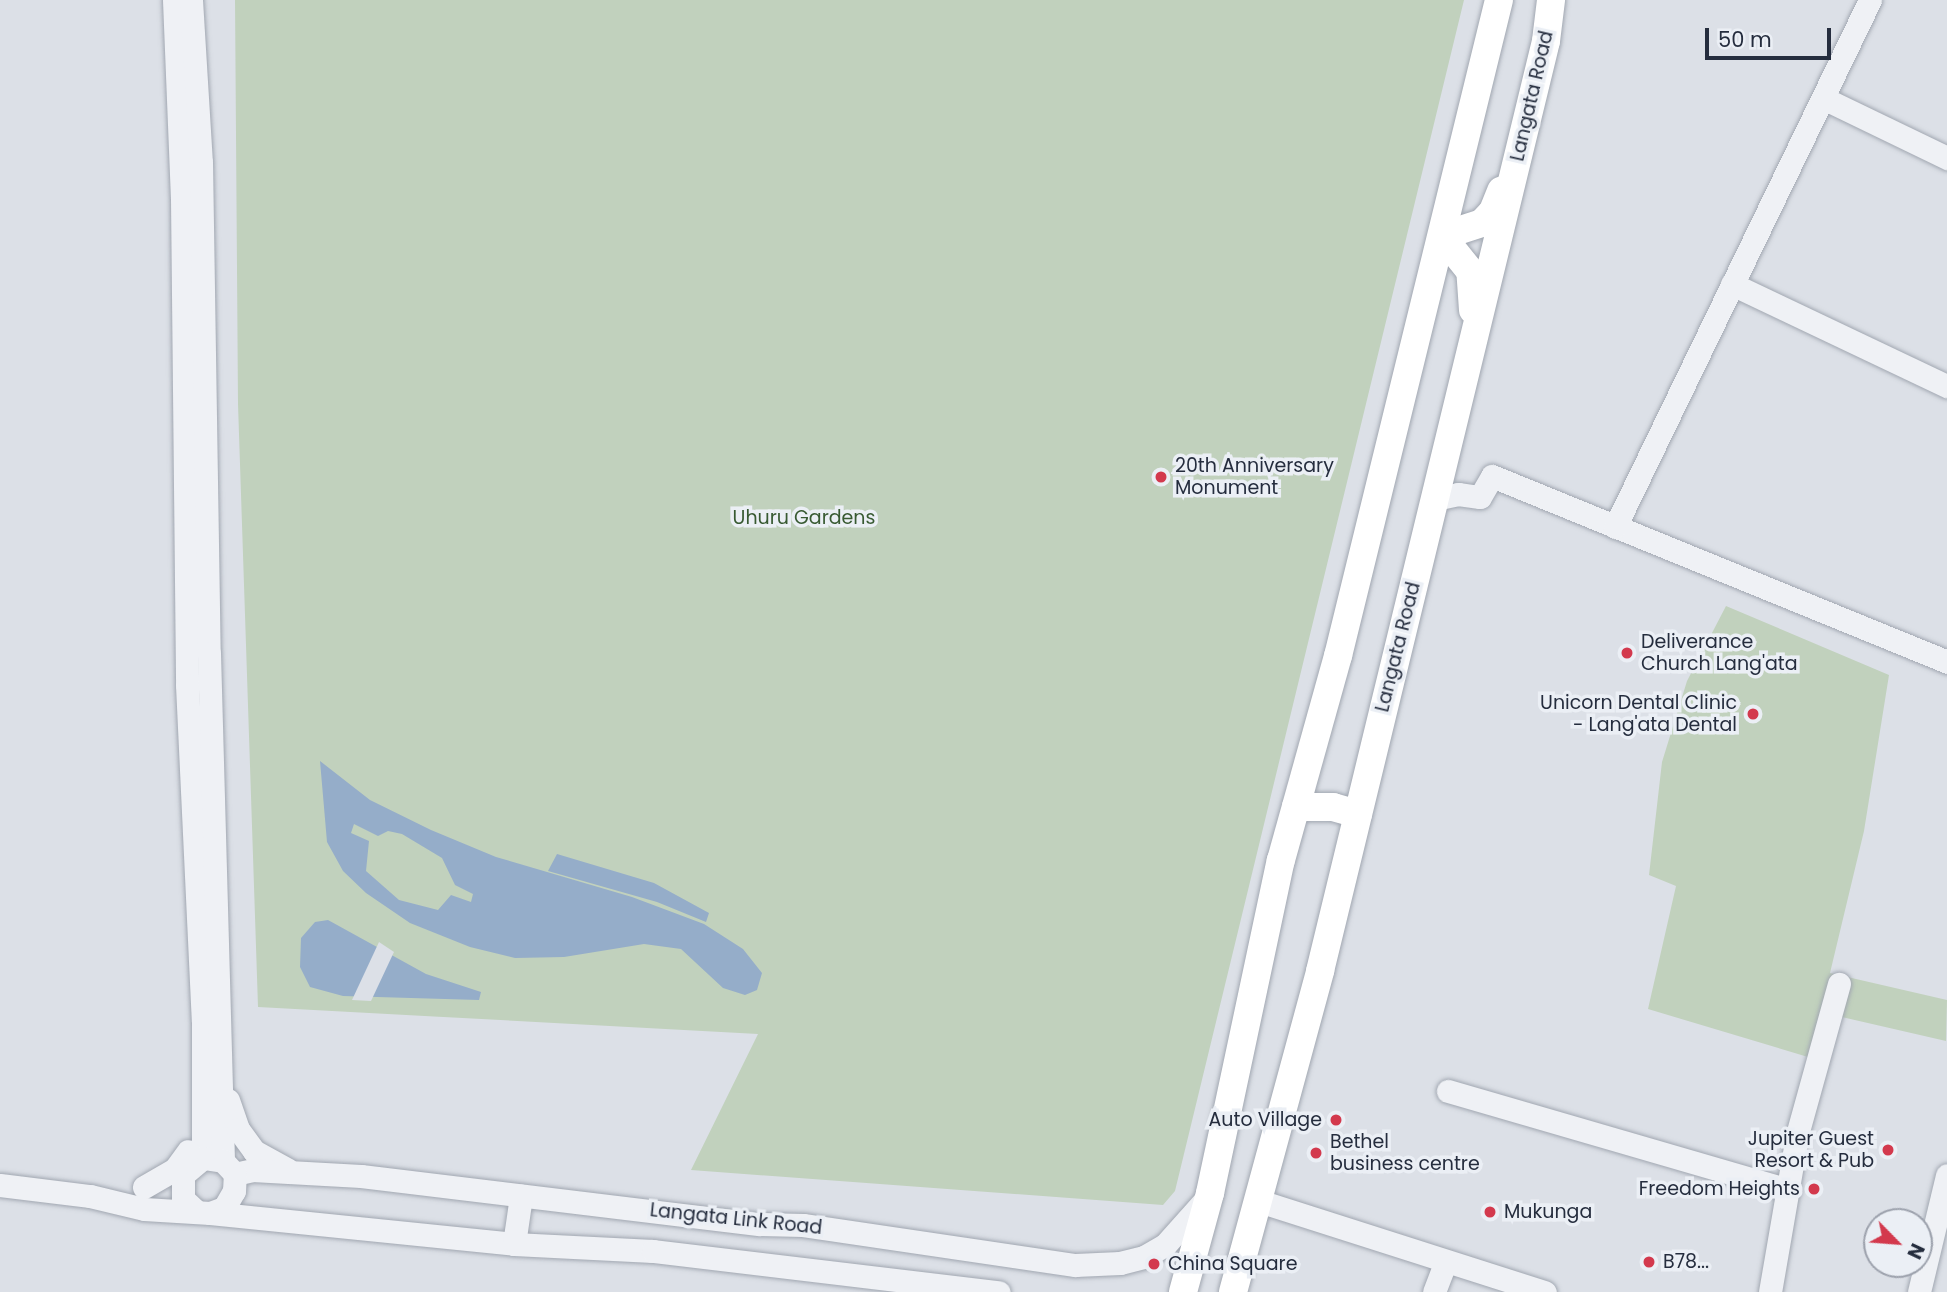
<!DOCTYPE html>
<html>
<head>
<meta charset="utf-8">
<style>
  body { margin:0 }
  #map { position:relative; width:1947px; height:1292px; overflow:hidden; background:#dce0e7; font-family:Poppins,sans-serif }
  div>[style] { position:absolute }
  .green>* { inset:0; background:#c1d1bd }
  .water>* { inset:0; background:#95adc9 }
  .pier>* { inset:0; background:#dce0e7 }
  .roads { filter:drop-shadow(0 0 2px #a1a7b1) drop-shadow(0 0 2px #a1a7b1) }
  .minor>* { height:23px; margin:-11.5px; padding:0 11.5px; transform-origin:11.5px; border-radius:11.5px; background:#eff1f5 }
  .major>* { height:28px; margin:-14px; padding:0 14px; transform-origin:14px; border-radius:14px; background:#fff }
  .dots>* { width:19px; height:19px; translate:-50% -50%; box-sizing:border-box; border:4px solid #ebeff5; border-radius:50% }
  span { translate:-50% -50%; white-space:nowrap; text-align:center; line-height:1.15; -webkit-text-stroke:7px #ebeff5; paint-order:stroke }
  .street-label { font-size:19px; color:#252d3e }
  .poi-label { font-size:19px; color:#252d3e }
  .left { translate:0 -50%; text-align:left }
  .right { translate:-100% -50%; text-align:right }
  .park-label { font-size:19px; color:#385a32 }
  .north { position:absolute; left:1863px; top:1208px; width:70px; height:70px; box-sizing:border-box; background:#ebeff5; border:2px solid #9ca1ac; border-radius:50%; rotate:115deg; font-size:19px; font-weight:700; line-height:28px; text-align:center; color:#252d3e }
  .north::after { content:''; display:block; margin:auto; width:24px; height:32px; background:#d3394d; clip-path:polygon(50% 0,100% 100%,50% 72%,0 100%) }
  .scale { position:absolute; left:1705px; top:28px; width:126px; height:32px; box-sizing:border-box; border:4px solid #252d3e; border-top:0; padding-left:9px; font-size:21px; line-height:24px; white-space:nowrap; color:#252d3e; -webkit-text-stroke:5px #ebeff5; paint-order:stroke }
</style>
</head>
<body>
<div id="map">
  <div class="green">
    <i style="clip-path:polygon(235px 0,1464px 0,1175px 1191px,1163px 1205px,691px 1170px,758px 1034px,258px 1007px,238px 404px)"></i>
    <i style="clip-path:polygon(1726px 606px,1889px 675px,1864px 831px,1830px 973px,1947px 1000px,1946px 1041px,1820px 1012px,1808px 1057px,1648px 1009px,1676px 886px,1649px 875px,1662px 762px,1687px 681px)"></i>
  </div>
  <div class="water">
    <i style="clip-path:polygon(evenodd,320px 761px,370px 800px,431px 830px,496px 857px,632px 897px,704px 924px,743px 949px,762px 973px,757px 990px,745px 995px,723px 988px,681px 949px,644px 944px,564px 957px,515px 958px,470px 947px,410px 923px,366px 893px,343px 871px,327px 842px,320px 761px,354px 824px,378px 836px,388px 831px,402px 834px,442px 858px,455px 885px,473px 894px,471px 902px,451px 895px,438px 910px,399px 900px,366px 871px,369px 841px,351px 833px,354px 824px)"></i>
    <i style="clip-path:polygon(557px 854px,654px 883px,709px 913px,706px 922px,657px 902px,548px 871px)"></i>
    <i style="clip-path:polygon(328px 920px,426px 974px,481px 992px,479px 1000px,343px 996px,310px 987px,300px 967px,301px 938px,315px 922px)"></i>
  </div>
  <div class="pier">
    <i style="clip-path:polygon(379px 942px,394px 952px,371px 1001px,352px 1000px)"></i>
  </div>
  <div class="roads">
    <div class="minor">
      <i style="left:174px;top:0;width:199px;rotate:87.7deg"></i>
      <i style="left:182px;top:199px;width:486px;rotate:89.4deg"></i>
      <i style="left:187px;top:685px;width:336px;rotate:87.3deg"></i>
      <i style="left:203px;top:1021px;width:137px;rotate:90deg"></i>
      <i style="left:191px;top:0;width:162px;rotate:86.5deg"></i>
      <i style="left:201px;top:162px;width:491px;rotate:89.1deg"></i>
      <i style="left:209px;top:653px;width:508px;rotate:88.42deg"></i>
      <i style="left:1825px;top:99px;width:136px;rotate:25.8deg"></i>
      <i style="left:1732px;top:284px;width:238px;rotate:25.4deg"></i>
      <i style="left:1492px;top:476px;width:492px;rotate:22.2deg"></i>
      <i style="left:1435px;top:499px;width:24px;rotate:-12deg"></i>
      <i style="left:1458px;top:494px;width:22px;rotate:8deg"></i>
      <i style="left:1480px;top:497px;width:24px;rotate:-60deg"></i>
      <i style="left:1615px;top:527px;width:585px;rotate:-64.18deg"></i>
      <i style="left:1448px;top:1091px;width:355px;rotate:16.2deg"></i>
      <i style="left:228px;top:1100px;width:31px;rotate:71deg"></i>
      <i style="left:238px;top:1129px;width:27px;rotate:54deg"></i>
      <i style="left:254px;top:1151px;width:38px;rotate:29deg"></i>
      <i style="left:235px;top:1174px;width:17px;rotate:-13deg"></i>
      <i style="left:252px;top:1170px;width:109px;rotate:3.2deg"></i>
      <i style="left:361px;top:1176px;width:402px;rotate:6.9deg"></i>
      <i style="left:760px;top:1224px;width:43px;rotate:1.3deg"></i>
      <i style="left:803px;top:1225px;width:275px;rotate:8.4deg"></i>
      <i style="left:1075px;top:1265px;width:45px;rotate:-2.5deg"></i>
      <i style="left:1120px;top:1263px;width:25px;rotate:-14deg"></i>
      <i style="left:1144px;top:1257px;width:24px;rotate:-30deg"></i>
      <i style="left:1165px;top:1245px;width:62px;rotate:-48.3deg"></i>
      <i style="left:0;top:1185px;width:91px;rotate:7deg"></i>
      <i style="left:90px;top:1196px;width:56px;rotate:13.5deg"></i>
      <i style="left:144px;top:1209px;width:66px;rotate:3.5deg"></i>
      <i style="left:210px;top:1213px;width:15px;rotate:-20deg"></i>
      <i style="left:224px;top:1208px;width:20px;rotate:-60deg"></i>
      <i style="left:234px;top:1191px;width:17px;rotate:-87deg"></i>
      <i style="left:235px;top:1174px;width:18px;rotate:-133deg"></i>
      <i style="left:223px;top:1161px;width:20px;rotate:-171deg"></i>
      <i style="left:203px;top:1158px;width:26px;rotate:140deg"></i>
      <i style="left:183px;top:1175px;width:24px;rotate:90deg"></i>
      <i style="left:183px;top:1199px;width:19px;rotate:43deg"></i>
      <i style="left:144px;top:1187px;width:36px;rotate:-30deg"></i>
      <i style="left:175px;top:1169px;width:22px;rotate:-54deg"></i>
      <i style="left:1259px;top:1201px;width:300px;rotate:17.7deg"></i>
      <i style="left:210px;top:1213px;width:306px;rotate:5.8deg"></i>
      <i style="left:514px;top:1244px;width:139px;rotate:2.9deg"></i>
      <i style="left:653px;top:1251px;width:348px;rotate:6.8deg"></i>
      <i style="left:514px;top:1244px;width:49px;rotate:-81.7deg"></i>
      <i style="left:1434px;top:1292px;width:33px;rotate:-69deg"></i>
      <i style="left:1770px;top:1292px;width:159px;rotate:-80.2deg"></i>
      <i style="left:1797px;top:1135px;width:157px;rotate:-74.5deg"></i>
      <i style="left:1919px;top:1292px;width:120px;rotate:-76.5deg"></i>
    </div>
    <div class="major">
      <i style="left:1473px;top:310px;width:39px;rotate:-94deg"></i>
      <i style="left:1470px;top:271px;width:45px;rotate:-128.7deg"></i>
      <i style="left:1442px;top:236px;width:42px;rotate:-18deg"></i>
      <i style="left:1482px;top:223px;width:16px;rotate:-47deg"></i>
      <i style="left:1493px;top:211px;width:22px;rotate:-68deg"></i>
      <i style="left:1296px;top:807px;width:37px"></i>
      <i style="left:1333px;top:807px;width:26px;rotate:16deg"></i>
      <i style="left:1183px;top:1292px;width:103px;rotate:-74.7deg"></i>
      <i style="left:1210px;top:1193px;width:340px;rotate:-78deg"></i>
      <i style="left:1281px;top:860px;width:212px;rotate:-74.4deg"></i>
      <i style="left:1338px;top:656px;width:675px;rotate:-76.21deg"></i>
      <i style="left:1233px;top:1292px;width:333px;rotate:-74.8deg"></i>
      <i style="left:1320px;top:971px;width:957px;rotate:-76.34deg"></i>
      <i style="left:1546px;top:41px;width:41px;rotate:-83deg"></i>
    </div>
  </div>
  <div class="dots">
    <i style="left:1161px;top:477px;background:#d3394d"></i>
    <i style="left:1627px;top:653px;background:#d3394d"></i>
    <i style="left:1753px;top:714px;background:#d3394d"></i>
    <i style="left:1336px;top:1120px;background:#d3394d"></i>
    <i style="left:1888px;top:1150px;background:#d3394d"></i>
    <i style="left:1316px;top:1153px;background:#d3394d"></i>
    <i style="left:1814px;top:1189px;background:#d3394d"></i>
    <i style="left:1490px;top:1212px;background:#d3394d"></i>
    <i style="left:1649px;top:1262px;background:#d3394d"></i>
    <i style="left:1154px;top:1264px;background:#d3394d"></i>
  </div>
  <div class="street-label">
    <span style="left:1532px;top:96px;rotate:-77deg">Langata Road</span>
    <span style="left:1398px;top:647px;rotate:-76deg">Langata Road</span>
    <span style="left:736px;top:1219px;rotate:6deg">Langata Link Road</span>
  </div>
  <div class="poi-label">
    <span class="left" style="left:1175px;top:477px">20th Anniversary<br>Monument</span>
    <span class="left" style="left:1641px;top:653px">Deliverance<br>Church Lang'ata</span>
    <span class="right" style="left:1737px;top:714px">Unicorn Dental Clinic<br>- Lang'ata Dental</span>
    <span class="right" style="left:1322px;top:1120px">Auto Village</span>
    <span class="right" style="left:1874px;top:1150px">Jupiter Guest<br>Resort &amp; Pub</span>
    <span class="left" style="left:1330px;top:1153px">Bethel<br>business centre</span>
    <span class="right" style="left:1800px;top:1189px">Freedom Heights</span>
    <span class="left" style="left:1504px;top:1212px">Mukunga</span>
    <span class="left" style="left:1663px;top:1262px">B78...</span>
    <span class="left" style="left:1168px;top:1264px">China Square</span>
  </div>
  <div class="park-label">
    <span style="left:804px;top:518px">Uhuru Gardens</span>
  </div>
  <div class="north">N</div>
  <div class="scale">50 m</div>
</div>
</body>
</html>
